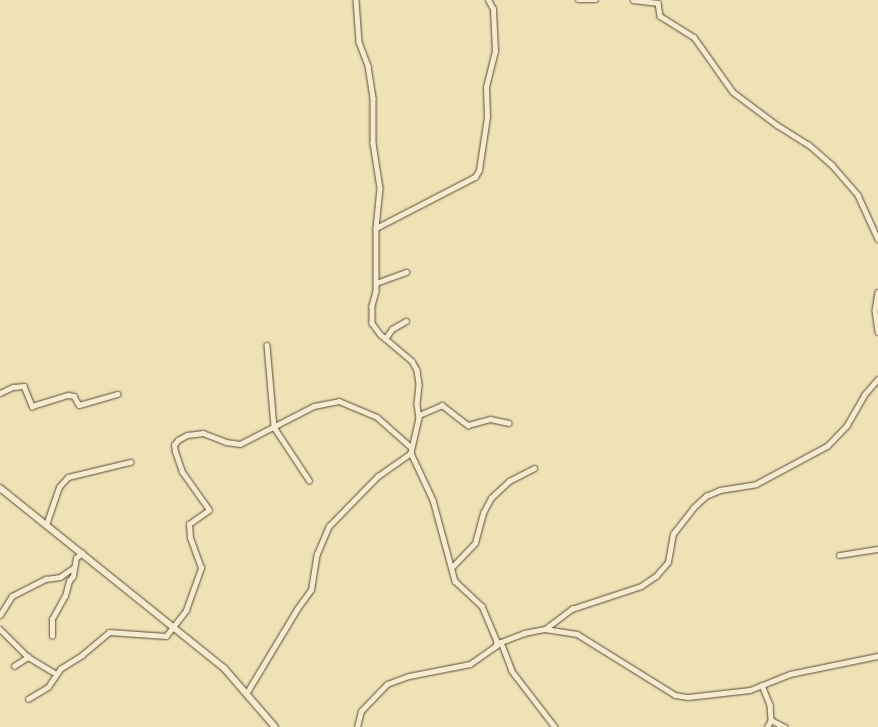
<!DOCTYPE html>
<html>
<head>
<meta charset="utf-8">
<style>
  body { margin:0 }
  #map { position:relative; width:878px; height:727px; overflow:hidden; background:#f0e2b7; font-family:"IM FELL French Canon",serif }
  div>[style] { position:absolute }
  .roads { filter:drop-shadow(0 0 1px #584936) drop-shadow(0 0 1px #584936) }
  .street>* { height:4.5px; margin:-2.25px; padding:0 2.25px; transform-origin:2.25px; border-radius:2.25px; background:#f5ecd0 }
  .secondary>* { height:6px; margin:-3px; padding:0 3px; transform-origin:3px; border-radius:3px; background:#f5ecd0 }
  span { translate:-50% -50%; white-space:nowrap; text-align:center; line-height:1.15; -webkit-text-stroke:4px #f5ecd0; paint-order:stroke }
</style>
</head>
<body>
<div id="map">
  <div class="roads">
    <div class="street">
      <i style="left:356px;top:0;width:42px;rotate:85.9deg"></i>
      <i style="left:359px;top:42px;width:26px;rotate:69deg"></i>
      <i style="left:368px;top:66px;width:32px;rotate:81deg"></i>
      <i style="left:373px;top:98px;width:45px;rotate:90deg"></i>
      <i style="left:373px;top:143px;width:46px;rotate:81.2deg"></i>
      <i style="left:380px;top:188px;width:40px;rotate:95.7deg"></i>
      <i style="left:376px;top:228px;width:63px;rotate:90deg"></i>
      <i style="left:376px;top:291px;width:16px;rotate:105deg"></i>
      <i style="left:372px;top:306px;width:17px;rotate:90deg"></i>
      <i style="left:372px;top:323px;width:14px;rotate:54deg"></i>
      <i style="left:380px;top:334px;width:42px;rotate:40.2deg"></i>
      <i style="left:412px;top:361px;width:10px;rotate:61deg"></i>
      <i style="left:417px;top:370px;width:15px;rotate:82deg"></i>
      <i style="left:419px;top:385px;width:19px;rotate:96deg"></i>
      <i style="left:417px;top:404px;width:14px;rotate:82deg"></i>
      <i style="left:419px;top:418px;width:36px;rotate:103deg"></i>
      <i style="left:411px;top:453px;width:52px;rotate:64.9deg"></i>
      <i style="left:433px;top:500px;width:84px;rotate:74.8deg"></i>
      <i style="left:455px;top:581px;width:37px;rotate:43deg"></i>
      <i style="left:482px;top:606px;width:38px;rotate:67deg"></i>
      <i style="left:497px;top:641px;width:5px;rotate:101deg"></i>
      <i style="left:578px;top:0;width:18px"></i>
      <i style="left:633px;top:0;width:25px;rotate:7deg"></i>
      <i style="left:658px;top:3px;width:13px;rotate:81deg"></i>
      <i style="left:660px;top:16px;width:40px;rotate:32deg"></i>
      <i style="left:694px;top:37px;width:67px;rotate:54.7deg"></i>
      <i style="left:733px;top:92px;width:55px;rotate:36.9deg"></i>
      <i style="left:777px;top:125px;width:36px;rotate:32deg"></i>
      <i style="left:808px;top:144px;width:32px;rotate:41deg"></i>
      <i style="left:832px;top:165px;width:40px;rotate:49deg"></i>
      <i style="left:858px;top:195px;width:48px;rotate:65.6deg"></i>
      <i style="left:376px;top:228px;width:111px;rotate:-27.3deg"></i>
      <i style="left:475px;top:177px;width:8px;rotate:-60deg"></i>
      <i style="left:479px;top:170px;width:54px;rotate:-81.4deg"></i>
      <i style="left:487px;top:117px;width:30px;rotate:-92deg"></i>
      <i style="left:486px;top:87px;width:36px;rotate:-76deg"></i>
      <i style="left:495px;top:52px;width:43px;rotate:-92.7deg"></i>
      <i style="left:493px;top:9px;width:10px;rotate:-119deg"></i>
      <i style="left:376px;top:283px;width:32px;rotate:-20deg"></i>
      <i style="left:878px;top:292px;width:18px;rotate:99deg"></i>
      <i style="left:875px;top:310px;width:22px;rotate:82deg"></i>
      <i style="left:385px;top:339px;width:12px;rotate:-55deg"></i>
      <i style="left:392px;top:329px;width:16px;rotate:-30deg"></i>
      <i style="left:267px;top:345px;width:82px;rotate:85.1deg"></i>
      <i style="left:274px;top:427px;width:64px;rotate:56.6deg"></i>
      <i style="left:0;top:393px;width:14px;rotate:-25deg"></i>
      <i style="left:13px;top:387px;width:11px;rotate:-5deg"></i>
      <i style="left:24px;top:386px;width:22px;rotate:68deg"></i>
      <i style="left:32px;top:406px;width:38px;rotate:-17deg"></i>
      <i style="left:68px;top:395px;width:6px;rotate:9deg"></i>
      <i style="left:74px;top:396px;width:10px;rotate:61deg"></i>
      <i style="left:79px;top:405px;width:40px;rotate:-16deg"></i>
      <i style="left:419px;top:415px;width:25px;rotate:-23deg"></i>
      <i style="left:442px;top:405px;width:33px;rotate:38deg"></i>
      <i style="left:468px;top:425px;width:23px;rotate:-15deg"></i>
      <i style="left:490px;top:419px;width:19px;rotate:12deg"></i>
      <i style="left:46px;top:525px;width:40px;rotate:-71.1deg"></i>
      <i style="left:59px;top:487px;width:13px;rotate:-48deg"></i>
      <i style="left:68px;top:477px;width:64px;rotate:-13.6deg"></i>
      <i style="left:839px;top:555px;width:39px;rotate:-9deg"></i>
      <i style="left:452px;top:567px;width:33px;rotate:-46deg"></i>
      <i style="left:475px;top:543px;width:31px;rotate:-75deg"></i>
      <i style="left:483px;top:513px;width:17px;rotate:-62deg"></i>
      <i style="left:491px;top:498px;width:25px;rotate:-43deg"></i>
      <i style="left:509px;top:481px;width:28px;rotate:-27deg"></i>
      <i style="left:0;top:615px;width:22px;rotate:-58deg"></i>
      <i style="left:12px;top:596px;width:38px;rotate:-27deg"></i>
      <i style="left:46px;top:579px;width:14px;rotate:-8deg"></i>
      <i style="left:60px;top:577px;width:16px;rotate:-35deg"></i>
      <i style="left:0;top:629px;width:40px;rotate:45deg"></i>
      <i style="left:545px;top:629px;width:32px;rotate:9deg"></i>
      <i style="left:577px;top:634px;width:115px;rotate:31.9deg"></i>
      <i style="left:675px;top:695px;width:13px;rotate:9deg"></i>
      <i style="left:688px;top:697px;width:62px;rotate:-6.4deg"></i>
      <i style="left:750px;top:690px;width:43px;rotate:-21.8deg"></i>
      <i style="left:790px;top:674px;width:90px;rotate:-11.6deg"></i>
      <i style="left:52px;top:636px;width:17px;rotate:-90deg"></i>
      <i style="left:52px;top:619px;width:26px;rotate:-61deg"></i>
      <i style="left:65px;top:596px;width:16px;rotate:-75deg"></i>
      <i style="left:69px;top:581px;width:6px;rotate:-51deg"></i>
      <i style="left:73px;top:576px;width:18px;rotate:-81deg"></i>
      <i style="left:76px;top:558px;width:8px;rotate:-40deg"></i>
      <i style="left:501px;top:642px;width:31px;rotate:69deg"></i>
      <i style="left:512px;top:671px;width:71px;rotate:52.5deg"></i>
      <i style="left:14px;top:666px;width:17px;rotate:-33deg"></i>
      <i style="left:28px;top:657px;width:33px;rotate:31deg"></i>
      <i style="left:762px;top:685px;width:22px;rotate:68deg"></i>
      <i style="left:770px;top:705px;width:15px;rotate:86deg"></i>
      <i style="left:771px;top:720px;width:16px;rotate:27deg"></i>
      <i style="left:246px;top:694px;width:99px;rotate:-59deg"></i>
      <i style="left:297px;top:609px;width:24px;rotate:-54deg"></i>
      <i style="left:311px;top:590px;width:36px;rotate:-81deg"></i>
      <i style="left:317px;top:554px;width:30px;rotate:-67deg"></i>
      <i style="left:329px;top:526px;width:70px;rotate:-45.6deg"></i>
      <i style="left:378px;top:476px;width:40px;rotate:-34.9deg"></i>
      <i style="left:28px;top:699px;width:23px;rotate:-31deg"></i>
      <i style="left:48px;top:687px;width:22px;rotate:-56deg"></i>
      <i style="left:60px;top:669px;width:26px;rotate:-32deg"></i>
      <i style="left:82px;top:655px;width:35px;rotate:-40deg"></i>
      <i style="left:109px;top:632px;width:57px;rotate:4deg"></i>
      <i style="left:166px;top:636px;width:33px;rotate:-52deg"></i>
      <i style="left:186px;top:610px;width:45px;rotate:-70.3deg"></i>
      <i style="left:201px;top:568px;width:32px;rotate:-110deg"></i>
      <i style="left:190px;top:538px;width:14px;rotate:-94deg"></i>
      <i style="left:189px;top:524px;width:24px;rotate:-35deg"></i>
      <i style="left:209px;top:510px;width:47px;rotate:-125.4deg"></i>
      <i style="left:182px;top:472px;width:21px;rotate:-109deg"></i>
      <i style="left:175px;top:452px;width:7px;rotate:-98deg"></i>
      <i style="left:174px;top:445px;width:6px;rotate:-51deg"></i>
      <i style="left:178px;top:440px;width:10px;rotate:-29deg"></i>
      <i style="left:187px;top:435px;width:16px;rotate:-7deg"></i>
      <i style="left:203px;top:433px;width:25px;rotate:21deg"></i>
      <i style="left:226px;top:442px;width:14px;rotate:8deg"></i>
      <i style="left:240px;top:444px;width:83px;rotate:-27.2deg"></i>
      <i style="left:314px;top:406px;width:25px;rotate:-11deg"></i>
      <i style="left:339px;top:401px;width:41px;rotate:22.8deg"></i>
      <i style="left:377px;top:417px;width:45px;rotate:41.4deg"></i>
      <i style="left:357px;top:727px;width:16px;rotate:-76deg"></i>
      <i style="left:361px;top:711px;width:37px;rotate:-46deg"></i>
      <i style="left:387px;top:684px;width:23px;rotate:-20deg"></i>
      <i style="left:409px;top:676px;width:62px;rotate:-11.1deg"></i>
      <i style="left:470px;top:664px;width:38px;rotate:-35deg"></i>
      <i style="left:501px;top:642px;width:25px;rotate:-21deg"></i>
      <i style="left:524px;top:633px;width:21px;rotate:-11deg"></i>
      <i style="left:545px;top:629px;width:34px;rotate:-37deg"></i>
      <i style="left:572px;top:609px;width:73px;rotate:-18.4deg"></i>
      <i style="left:641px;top:586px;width:18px;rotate:-34deg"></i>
      <i style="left:656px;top:576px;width:18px;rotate:-49deg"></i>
      <i style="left:668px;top:562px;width:28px;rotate:-80deg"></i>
      <i style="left:673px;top:534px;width:33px;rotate:-52deg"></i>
      <i style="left:693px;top:508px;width:18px;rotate:-43deg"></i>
      <i style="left:706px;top:496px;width:15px;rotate:-23deg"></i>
      <i style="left:720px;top:490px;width:36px;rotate:-9deg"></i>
      <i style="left:756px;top:484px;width:81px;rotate:-28.2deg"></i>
      <i style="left:827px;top:446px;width:29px;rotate:-46deg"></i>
      <i style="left:847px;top:425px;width:34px;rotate:-60deg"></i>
      <i style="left:864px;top:395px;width:21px;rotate:-49deg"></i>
      <i style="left:767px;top:727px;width:8px;rotate:-60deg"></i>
    </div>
    <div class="secondary">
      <i style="left:0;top:488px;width:287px;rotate:38.8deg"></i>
      <i style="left:224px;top:668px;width:78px;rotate:49.2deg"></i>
    </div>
  </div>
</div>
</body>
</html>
